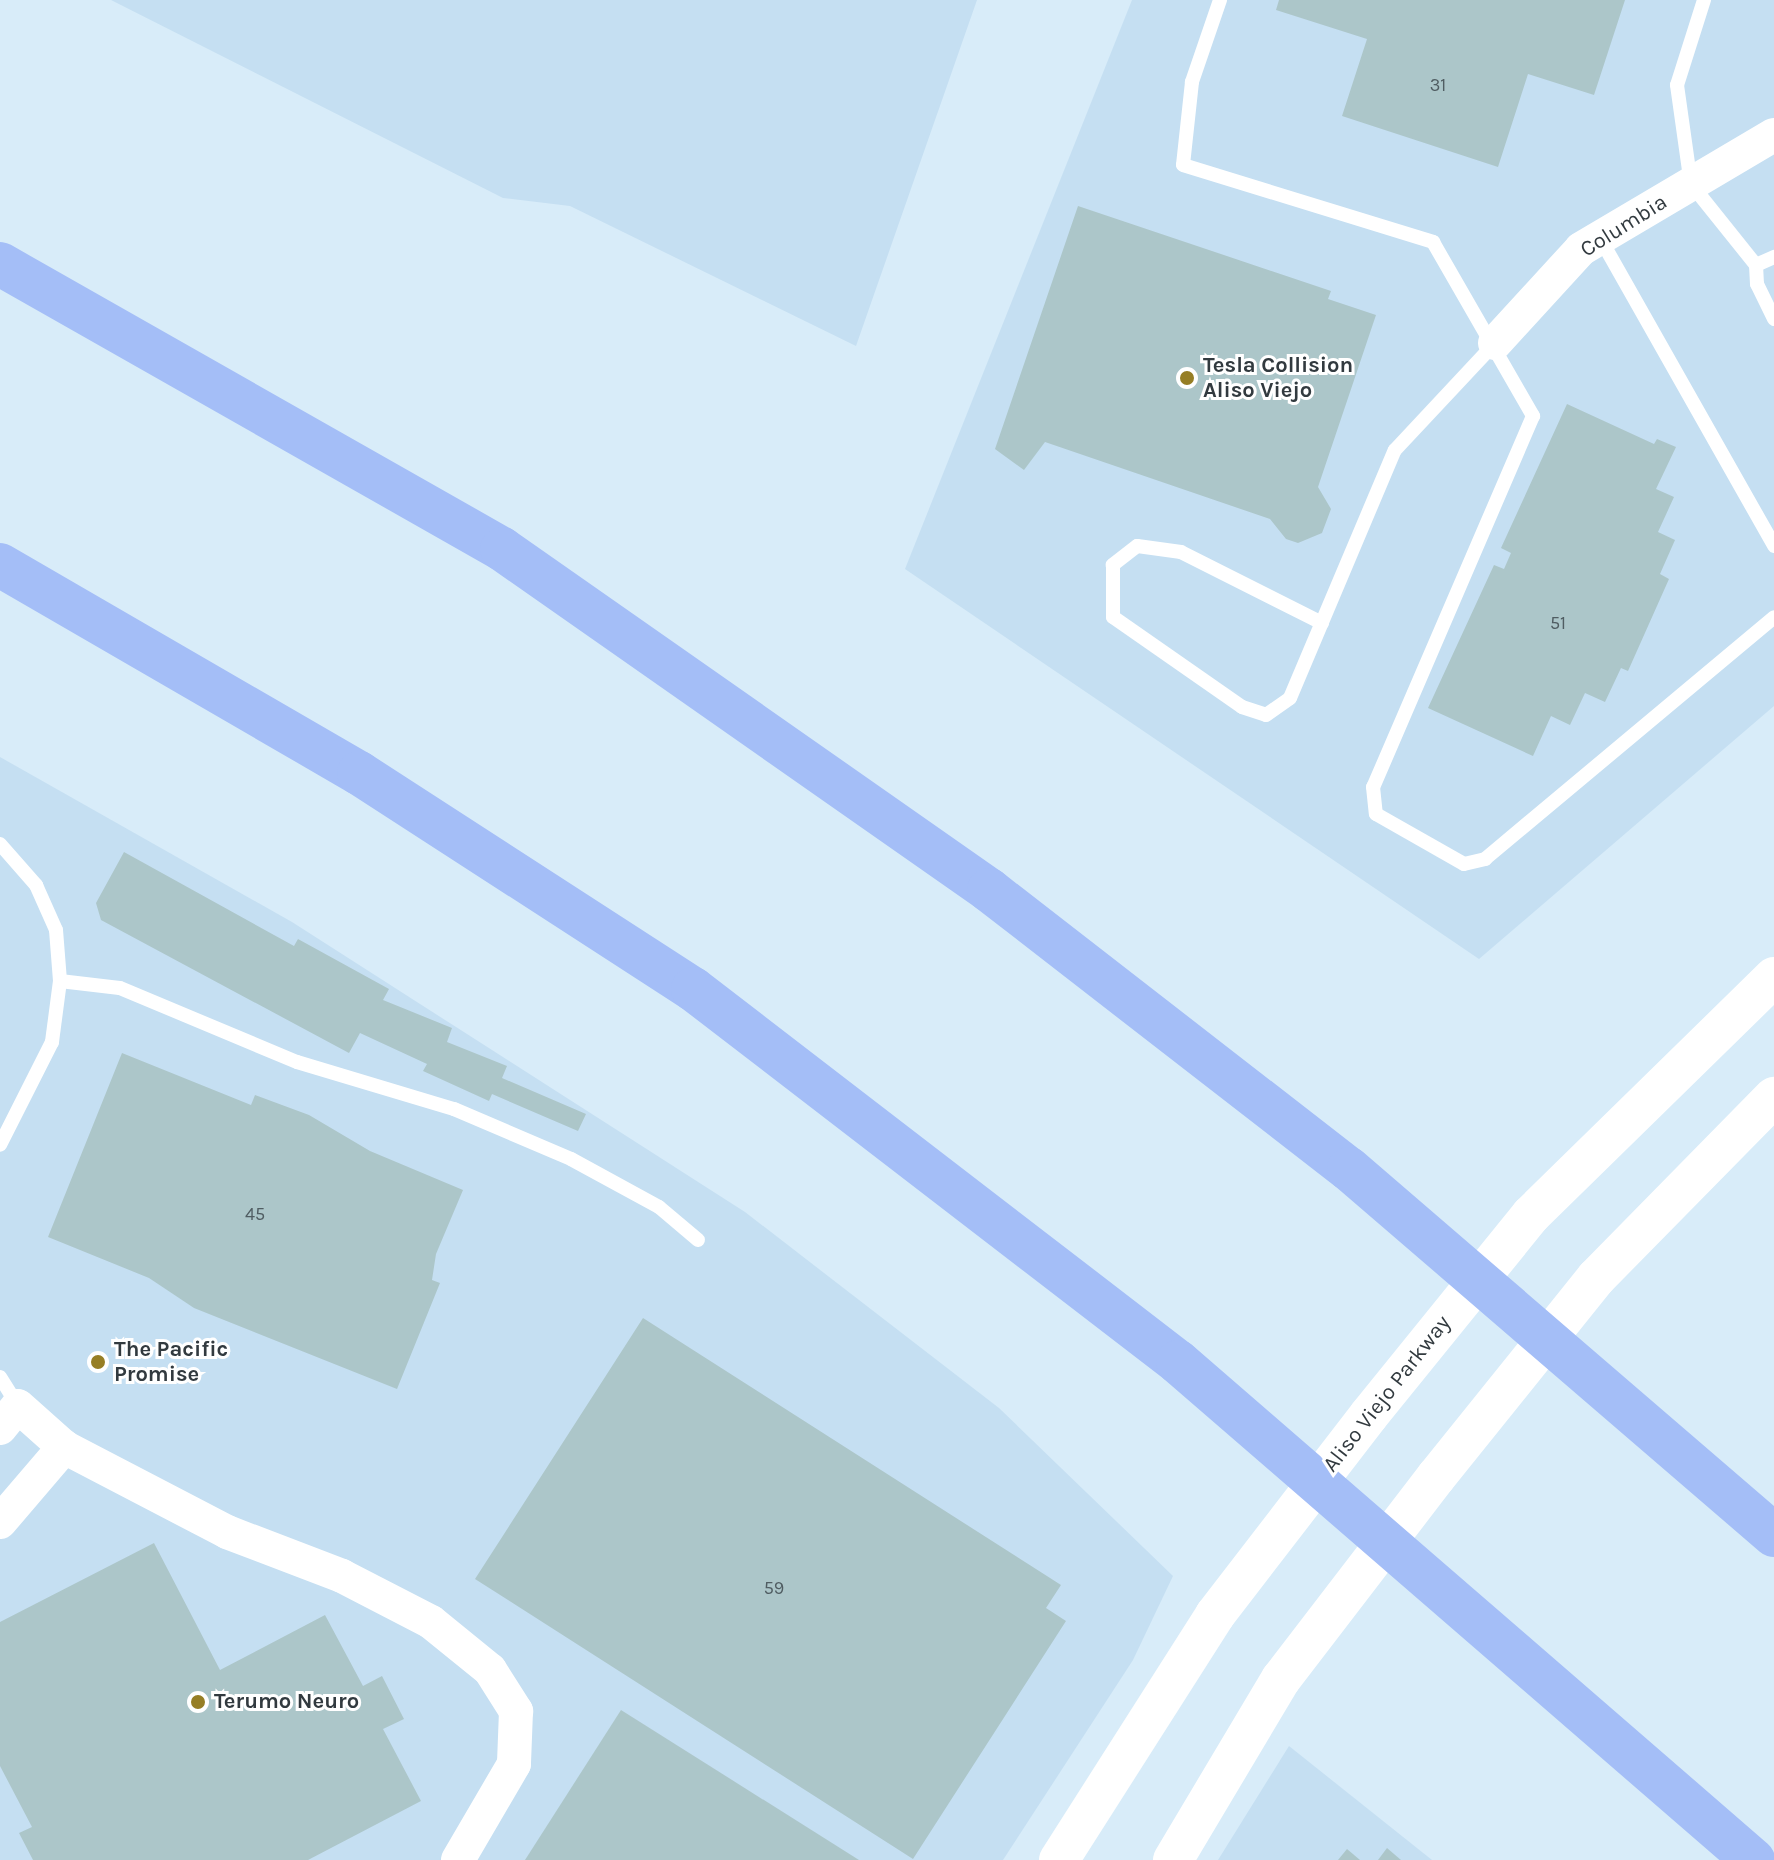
<!DOCTYPE html>
<html>
<head>
<meta charset="utf-8">
<style>
  body { margin:0 }
  #map { position:relative; width:1774px; height:1860px; overflow:hidden; background:#d8ecf9; font-family:Karla,sans-serif }
  div>[style] { position:absolute }
  .built>* { inset:0; background:#c5dff2 }
  .building>* { inset:0; background:#acc6c9 }
  .service>* { height:14px; margin:-7px; padding:0 7px; transform-origin:7px; border-radius:7px; background:#fff }
  .tertiary>* { height:34px; margin:-17px; padding:0 17px; transform-origin:17px; border-radius:17px; background:#fff }
  .secondary>* { height:40px; margin:-20px; padding:0 20px; transform-origin:20px; border-radius:20px; background:#fff }
  .motorway>* { height:44px; margin:-22px; padding:0 22px; transform-origin:22px; border-radius:22px; background:#a4bef7 }
  .dots>* { width:22px; height:22px; translate:-50% -50%; box-sizing:border-box; border:4px solid #fff; border-radius:50% }
  span { translate:-50% -50%; white-space:nowrap; text-align:center; line-height:1.15; -webkit-text-stroke:6px #fff; paint-order:stroke }
  .number-label { font-size:18px; color:#505d62 }
  .number-label span { -webkit-text-stroke-width:0 }
  .street-label { font-size:22px; color:#323a3f }
  .poi-label { font-size:22px; color:#323a3f; font-weight:700 }
  .left { translate:0 -50%; text-align:left }
</style>
</head>
<body>
<div id="map">
  <div class="built">
    <i style="clip-path:polygon(111px 0,977px 0,856px 346px,570px 206px,503px 198px)"></i>
    <i style="clip-path:polygon(1132px 0,1774px 0,1774px 706px,1479px 959px,905px 569px)"></i>
    <i style="clip-path:polygon(0 757px,292px 922px,745px 1212px,999px 1408px,1173px 1576px,1133px 1660px,1003px 1860px,0 1860px)"></i>
    <i style="clip-path:polygon(1289px 1746px,1432px 1860px,1218px 1860px)"></i>
  </div>
  <div class="building">
    <i style="clip-path:polygon(1279px 0,1625px 0,1594px 95px,1528px 74px,1498px 167px,1342px 116px,1367px 39px,1276px 10px)"></i>
    <i style="clip-path:polygon(1078px 206px,1331px 291px,1328px 299px,1376px 315px,1318px 487px,1331px 509px,1322px 533px,1298px 543px,1286px 539px,1270px 519px,1045px 442px,1024px 470px,995px 449px)"></i>
    <i style="clip-path:polygon(1567px 404px,1654px 444px,1657px 439px,1676px 447px,1656px 489px,1674px 497px,1658px 532px,1675px 540px,1660px 574px,1669px 579px,1628px 671px,1621px 668px,1605px 702px,1585px 693px,1570px 725px,1551px 716px,1533px 756px,1428px 708px,1494px 565px,1504px 569px,1511px 553px,1501px 548px)"></i>
    <i style="clip-path:polygon(124px 852px,294px 946px,298px 939px,389px 989px,383px 1000px,452px 1028px,447px 1042px,507px 1066px,502px 1078px,586px 1114px,578px 1131px,492px 1094px,489px 1101px,423px 1071px,427px 1064px,360px 1033px,349px 1053px,101px 920px,96px 903px)"></i>
    <i style="clip-path:polygon(122px 1053px,251px 1105px,255px 1095px,309px 1115px,370px 1151px,463px 1190px,436px 1254px,432px 1280px,440px 1283px,397px 1389px,194px 1308px,149px 1278px,48px 1237px)"></i>
    <i style="clip-path:polygon(643px 1318px,1061px 1585px,1046px 1608px,1066px 1621px,913px 1859px,475px 1579px)"></i>
    <i style="clip-path:polygon(154px 1543px,220px 1670px,325px 1615px,363px 1686px,382px 1676px,404px 1719px,383px 1729px,421px 1801px,308px 1860px,33px 1860px,19px 1833px,32px 1827px,0 1766px,0 1622px)"></i>
    <i style="clip-path:polygon(621px 1710px,859px 1860px,525px 1860px)"></i>
    <i style="clip-path:polygon(1387px 1848px,1401px 1860px,1378px 1860px)"></i>
    <i style="clip-path:polygon(1347px 1849px,1360px 1860px,1338px 1860px)"></i>
  </div>
  <div class="service">
    <i style="left:1220px;top:0;width:87px;rotate:108.9deg"></i>
    <i style="left:1192px;top:82px;width:83px;rotate:96.2deg"></i>
    <i style="left:1183px;top:165px;width:262px;rotate:17.1deg"></i>
    <i style="left:1433px;top:242px;width:201px;rotate:60.1deg"></i>
    <i style="left:1533px;top:416px;width:404px;rotate:113.3deg"></i>
    <i style="left:1373px;top:787px;width:27px;rotate:84deg"></i>
    <i style="left:1376px;top:814px;width:101px;rotate:29.6deg"></i>
    <i style="left:1464px;top:864px;width:22px;rotate:-13deg"></i>
    <i style="left:1485px;top:859px;width:377px;rotate:-39.9deg"></i>
    <i style="left:1704px;top:0;width:89px;rotate:107.6deg"></i>
    <i style="left:1677px;top:85px;width:100px;rotate:82deg"></i>
    <i style="left:1691px;top:184px;width:104px;rotate:51.3deg"></i>
    <i style="left:1756px;top:265px;width:19px;rotate:87deg"></i>
    <i style="left:1757px;top:284px;width:39px;rotate:64deg"></i>
    <i style="left:1600px;top:238px;width:354px;rotate:60.5deg"></i>
    <i style="left:1756px;top:265px;width:20px;rotate:-24deg"></i>
    <i style="left:1322px;top:623px;width:158px;rotate:-153.3deg"></i>
    <i style="left:1181px;top:552px;width:44px;rotate:-172.2deg"></i>
    <i style="left:1137px;top:546px;width:31px;rotate:142deg"></i>
    <i style="left:1113px;top:565px;width:52px;rotate:90deg"></i>
    <i style="left:1113px;top:617px;width:157px;rotate:34.9deg"></i>
    <i style="left:1242px;top:707px;width:25px;rotate:18deg"></i>
    <i style="left:1266px;top:715px;width:29px;rotate:-35deg"></i>
    <i style="left:1290px;top:698px;width:269px;rotate:-67.1deg"></i>
    <i style="left:1395px;top:450px;width:146px;rotate:-46.9deg"></i>
    <i style="left:0;top:844px;width:55px;rotate:48.7deg"></i>
    <i style="left:36px;top:885px;width:49px;rotate:66deg"></i>
    <i style="left:56px;top:930px;width:51px;rotate:85.5deg"></i>
    <i style="left:60px;top:981px;width:62px;rotate:97.5deg"></i>
    <i style="left:52px;top:1042px;width:115px;rotate:116.8deg"></i>
    <i style="left:60px;top:981px;width:60px;rotate:6.7deg"></i>
    <i style="left:120px;top:988px;width:192px;rotate:22.7deg"></i>
    <i style="left:297px;top:1062px;width:164px;rotate:16.7deg"></i>
    <i style="left:454px;top:1109px;width:127px;rotate:23.1deg"></i>
    <i style="left:571px;top:1159px;width:100px;rotate:28.6deg"></i>
    <i style="left:659px;top:1207px;width:51px;rotate:40.2deg"></i>
    <i style="left:0;top:1377px;width:34px;rotate:58deg"></i>
  </div>
  <div class="tertiary">
    <i style="left:1495px;top:343px;width:127px;rotate:-47.5deg"></i>
    <i style="left:1581px;top:249px;width:224px;rotate:-30.6deg"></i>
    <i style="left:0;top:1428px;width:28px;rotate:-51deg"></i>
    <i style="left:18px;top:1406px;width:62px;rotate:41.7deg"></i>
    <i style="left:64px;top:1447px;width:184px;rotate:27.5deg"></i>
    <i style="left:227px;top:1532px;width:123px;rotate:20.9deg"></i>
    <i style="left:342px;top:1576px;width:100px;rotate:27.3deg"></i>
    <i style="left:431px;top:1622px;width:76px;rotate:39.1deg"></i>
    <i style="left:490px;top:1670px;width:49px;rotate:57.6deg"></i>
    <i style="left:516px;top:1711px;width:53px;rotate:92.2deg"></i>
    <i style="left:514px;top:1764px;width:111px;rotate:120.3deg"></i>
    <i style="left:0;top:1522px;width:99px;rotate:-49.5deg"></i>
  </div>
  <div class="secondary">
    <i style="left:1059px;top:1860px;width:290px;rotate:-57.5deg"></i>
    <i style="left:1215px;top:1615px;width:252px;rotate:-52.4deg"></i>
    <i style="left:1369px;top:1415px;width:257px;rotate:-51deg"></i>
    <i style="left:1531px;top:1215px;width:340px;rotate:-44.4deg"></i>
    <i style="left:1173px;top:1860px;width:211px;rotate:-59.2deg"></i>
    <i style="left:1281px;top:1679px;width:255px;rotate:-52.5deg"></i>
    <i style="left:1436px;top:1477px;width:255px;rotate:-51.2deg"></i>
    <i style="left:1596px;top:1278px;width:254px;rotate:-45.5deg"></i>
  </div>
  <div class="motorway">
    <i style="left:0;top:264px;width:577px;rotate:29.58deg"></i>
    <i style="left:502px;top:549px;width:595px;rotate:35deg"></i>
    <i style="left:989px;top:890px;width:455px;rotate:37.8deg"></i>
    <i style="left:1349px;top:1169px;width:561px;rotate:40.73deg"></i>
    <i style="left:0;top:565px;width:415px;rotate:30.1deg"></i>
    <i style="left:359px;top:773px;width:398px;rotate:32.9deg"></i>
    <i style="left:693px;top:989px;width:612px;rotate:37.56deg"></i>
    <i style="left:1178px;top:1362px;width:761px;rotate:40.9deg"></i>
  </div>
  <div class="dots">
    <i style="left:1187px;top:378px;background:#967e25"></i>
    <i style="left:98px;top:1362px;background:#967e25"></i>
    <i style="left:198px;top:1702px;background:#967e25"></i>
  </div>
  <div class="number-label">
    <span style="left:1438px;top:85px">31</span>
    <span style="left:1558px;top:623px">51</span>
    <span style="left:255px;top:1214px">45</span>
    <span style="left:774px;top:1588px">59</span>
  </div>
  <div class="street-label">
    <span style="left:1624px;top:226px;rotate:-32deg">Columbia</span>
    <span style="left:1387px;top:1394px;rotate:-52deg">Aliso Viejo Parkway</span>
  </div>
  <div class="poi-label">
    <span class="left" style="left:1203px;top:378px">Tesla Collision<br>Aliso Viejo</span>
    <span class="left" style="left:114px;top:1362px">The Pacific<br>Promise</span>
    <span class="left" style="left:214px;top:1702px">Terumo Neuro</span>
  </div>
</div>
</body>
</html>
